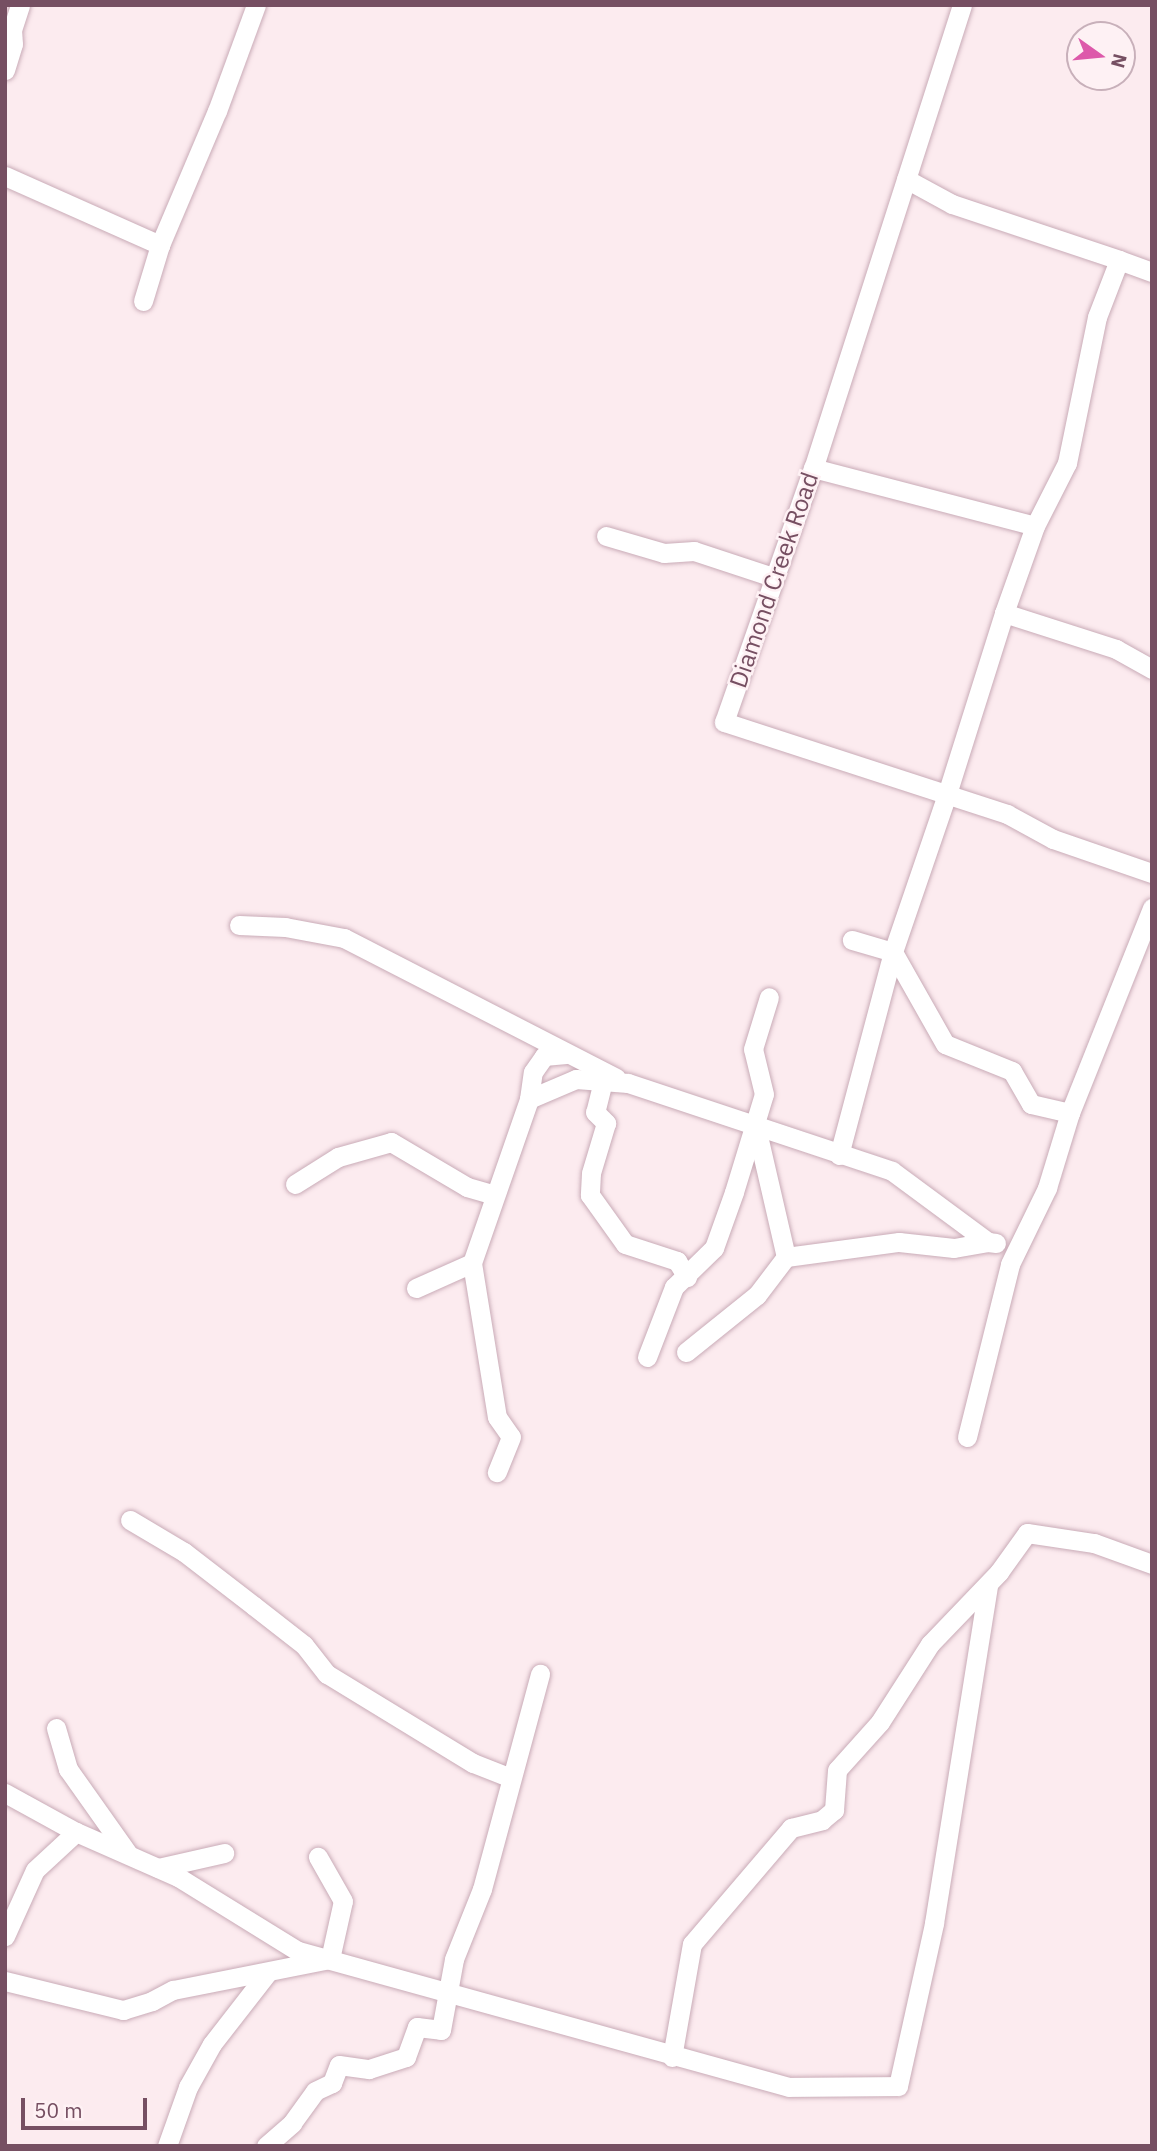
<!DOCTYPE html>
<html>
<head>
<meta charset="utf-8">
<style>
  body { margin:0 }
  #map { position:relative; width:1157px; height:2151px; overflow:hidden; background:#fcebef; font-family:"IBM Plex Sans",sans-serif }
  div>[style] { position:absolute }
  .roads { filter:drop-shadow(0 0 2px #c9abb7) drop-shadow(0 0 2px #c9abb7) }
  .minor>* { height:19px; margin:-9.5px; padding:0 9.5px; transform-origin:9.5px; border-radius:9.5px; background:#fff }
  span { translate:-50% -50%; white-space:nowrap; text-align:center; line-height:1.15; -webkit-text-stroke:5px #fef1f4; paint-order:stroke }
  .street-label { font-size:24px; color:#764f62 }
  .frame { position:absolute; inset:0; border:7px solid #764f62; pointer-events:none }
  .north { position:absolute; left:1066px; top:21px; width:70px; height:70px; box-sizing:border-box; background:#fef1f4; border:2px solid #c8b0ba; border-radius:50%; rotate:105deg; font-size:19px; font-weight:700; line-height:28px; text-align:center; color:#764f62 }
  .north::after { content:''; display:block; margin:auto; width:24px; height:32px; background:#dd59aa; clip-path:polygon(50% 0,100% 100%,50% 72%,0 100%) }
  .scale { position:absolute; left:21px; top:2098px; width:126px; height:32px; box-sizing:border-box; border:4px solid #764f62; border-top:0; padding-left:9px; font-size:21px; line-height:24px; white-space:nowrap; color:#764f62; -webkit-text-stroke:5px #fef1f4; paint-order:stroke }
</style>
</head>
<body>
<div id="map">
  <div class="roads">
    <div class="minor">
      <i style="left:962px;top:5px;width:486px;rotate:107.8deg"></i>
      <i style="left:813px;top:468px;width:269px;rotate:109.3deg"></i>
      <i style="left:724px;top:722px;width:298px;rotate:18deg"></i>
      <i style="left:1007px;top:814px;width:52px;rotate:28.5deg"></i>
      <i style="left:1053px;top:839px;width:105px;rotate:19deg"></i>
      <i style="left:5px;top:70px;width:27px;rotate:-73deg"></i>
      <i style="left:13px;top:44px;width:14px;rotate:-94deg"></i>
      <i style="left:12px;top:30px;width:26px;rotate:-72deg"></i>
      <i style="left:5px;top:176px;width:170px;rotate:24deg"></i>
      <i style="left:906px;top:179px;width:52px;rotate:28.5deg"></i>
      <i style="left:952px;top:204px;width:176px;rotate:18.5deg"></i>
      <i style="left:143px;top:301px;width:59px;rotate:-73.1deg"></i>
      <i style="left:160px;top:245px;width:146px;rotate:-67deg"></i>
      <i style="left:217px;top:111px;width:113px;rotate:-69.8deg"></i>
      <i style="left:813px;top:468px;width:229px;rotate:14.6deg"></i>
      <i style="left:606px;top:536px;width:60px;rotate:16.3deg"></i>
      <i style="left:664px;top:553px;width:30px;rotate:-4deg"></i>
      <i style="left:694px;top:551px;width:83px;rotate:18.2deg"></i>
      <i style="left:1004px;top:613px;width:118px;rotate:17.8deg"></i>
      <i style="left:1116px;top:649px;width:41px;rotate:29.1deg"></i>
      <i style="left:239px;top:925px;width:46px;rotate:2.5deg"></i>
      <i style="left:285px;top:927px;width:60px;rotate:10.6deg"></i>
      <i style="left:344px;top:938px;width:306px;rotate:27.2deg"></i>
      <i style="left:603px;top:1081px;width:32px;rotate:104deg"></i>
      <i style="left:595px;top:1112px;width:16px;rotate:45deg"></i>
      <i style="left:606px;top:1123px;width:52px;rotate:106.7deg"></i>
      <i style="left:591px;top:1173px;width:22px;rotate:93deg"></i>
      <i style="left:590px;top:1195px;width:60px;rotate:54.5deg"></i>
      <i style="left:625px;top:1244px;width:55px;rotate:18.1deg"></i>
      <i style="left:677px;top:1261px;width:19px;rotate:58deg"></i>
      <i style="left:529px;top:1099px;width:27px;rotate:-82deg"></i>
      <i style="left:533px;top:1072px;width:19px;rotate:-55deg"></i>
      <i style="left:544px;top:1056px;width:22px;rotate:-5deg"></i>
      <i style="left:1070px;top:1113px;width:40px;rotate:-167deg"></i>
      <i style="left:1031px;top:1104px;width:38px;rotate:-120deg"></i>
      <i style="left:1012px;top:1071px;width:72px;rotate:-158.1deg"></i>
      <i style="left:945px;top:1044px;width:106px;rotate:-119.5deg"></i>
      <i style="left:893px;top:952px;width:167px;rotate:-71.1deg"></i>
      <i style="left:947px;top:794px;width:190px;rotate:-72.5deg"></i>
      <i style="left:1004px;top:613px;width:92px;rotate:-70.4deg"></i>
      <i style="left:1035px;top:526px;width:71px;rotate:-63.1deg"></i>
      <i style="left:1067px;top:463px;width:149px;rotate:-78.4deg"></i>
      <i style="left:1097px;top:317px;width:61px;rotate:-68.9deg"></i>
      <i style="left:1119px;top:260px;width:35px;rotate:20deg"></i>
      <i style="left:839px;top:1155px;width:210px;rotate:-75.1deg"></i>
      <i style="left:893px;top:952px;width:43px;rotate:-163.7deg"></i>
      <i style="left:295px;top:1184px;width:51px;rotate:-32.1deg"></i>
      <i style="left:338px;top:1157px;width:55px;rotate:-15.8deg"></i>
      <i style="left:391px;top:1142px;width:88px;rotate:30.6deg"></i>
      <i style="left:467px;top:1187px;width:29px;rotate:16deg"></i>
      <i style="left:786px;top:1257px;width:114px;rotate:-7.6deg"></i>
      <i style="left:899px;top:1242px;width:55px;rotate:6.2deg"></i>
      <i style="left:954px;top:1248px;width:35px;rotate:-10deg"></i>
      <i style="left:988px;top:1242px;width:8px;rotate:7deg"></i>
      <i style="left:472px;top:1263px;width:156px;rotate:80.8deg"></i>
      <i style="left:497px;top:1417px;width:24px;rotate:55deg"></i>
      <i style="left:511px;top:1437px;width:38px;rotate:112deg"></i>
      <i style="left:416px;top:1288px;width:61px;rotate:-24.1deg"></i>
      <i style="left:472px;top:1263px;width:174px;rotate:-70.8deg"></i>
      <i style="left:529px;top:1099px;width:51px;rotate:-23.1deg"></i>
      <i style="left:576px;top:1079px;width:52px;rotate:4.4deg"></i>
      <i style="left:628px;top:1083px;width:278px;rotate:18.4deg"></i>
      <i style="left:892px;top:1171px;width:119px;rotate:36.5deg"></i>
      <i style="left:686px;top:1352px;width:91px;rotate:-38.8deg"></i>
      <i style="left:757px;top:1295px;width:48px;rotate:-52.7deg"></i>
      <i style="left:786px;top:1257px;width:133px;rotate:-103deg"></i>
      <i style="left:647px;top:1357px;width:75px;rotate:-68.9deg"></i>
      <i style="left:674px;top:1287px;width:56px;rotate:-44.3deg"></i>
      <i style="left:714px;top:1248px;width:59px;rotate:-70.3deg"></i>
      <i style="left:734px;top:1192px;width:102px;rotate:-73deg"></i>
      <i style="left:764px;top:1094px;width:46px;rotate:-103.7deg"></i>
      <i style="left:753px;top:1049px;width:54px;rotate:-72.9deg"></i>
      <i style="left:967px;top:1437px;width:178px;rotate:-76deg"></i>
      <i style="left:1010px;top:1264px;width:85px;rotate:-64deg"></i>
      <i style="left:1047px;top:1188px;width:78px;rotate:-73deg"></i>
      <i style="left:1070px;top:1113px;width:221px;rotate:-68.2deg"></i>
      <i style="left:130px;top:1520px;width:63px;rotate:30.7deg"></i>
      <i style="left:184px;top:1552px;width:88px;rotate:37.6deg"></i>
      <i style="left:254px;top:1606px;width:63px;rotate:38deg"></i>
      <i style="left:304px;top:1645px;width:37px;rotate:52deg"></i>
      <i style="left:327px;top:1674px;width:171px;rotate:31.4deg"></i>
      <i style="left:473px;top:1763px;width:41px;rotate:21.5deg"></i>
      <i style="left:56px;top:1728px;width:43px;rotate:73.7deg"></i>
      <i style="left:68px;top:1769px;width:105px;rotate:54.7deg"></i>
      <i style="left:5px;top:1793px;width:81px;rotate:28.8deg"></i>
      <i style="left:76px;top:1832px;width:111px;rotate:23.8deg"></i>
      <i style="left:178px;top:1877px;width:141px;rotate:31.7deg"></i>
      <i style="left:298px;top:1951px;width:509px;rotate:15.48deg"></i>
      <i style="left:789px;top:2087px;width:109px;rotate:-0.5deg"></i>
      <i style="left:898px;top:2086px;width:167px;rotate:-77.5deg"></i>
      <i style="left:934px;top:1923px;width:342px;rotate:-80.9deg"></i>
      <i style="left:158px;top:1868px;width:68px;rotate:-12.8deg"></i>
      <i style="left:5px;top:1936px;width:72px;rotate:-65.6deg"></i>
      <i style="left:35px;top:1870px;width:56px;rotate:-42.8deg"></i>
      <i style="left:5px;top:1981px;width:122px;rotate:13.8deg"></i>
      <i style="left:123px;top:2010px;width:30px;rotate:-17deg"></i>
      <i style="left:152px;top:2001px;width:24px;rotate:-28deg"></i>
      <i style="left:173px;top:1990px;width:160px;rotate:-11.2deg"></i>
      <i style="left:330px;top:1959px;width:59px;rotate:-77.4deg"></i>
      <i style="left:343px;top:1901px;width:51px;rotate:-119.6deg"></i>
      <i style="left:672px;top:2057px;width:115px;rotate:-80deg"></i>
      <i style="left:692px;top:1944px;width:153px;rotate:-49.5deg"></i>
      <i style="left:791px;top:1828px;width:32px;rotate:-14deg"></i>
      <i style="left:822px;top:1820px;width:16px;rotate:-40deg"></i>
      <i style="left:834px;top:1810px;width:40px;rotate:-85.7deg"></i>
      <i style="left:837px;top:1770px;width:64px;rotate:-48.1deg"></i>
      <i style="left:880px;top:1722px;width:93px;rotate:-57.3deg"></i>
      <i style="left:930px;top:1644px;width:100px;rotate:-46.2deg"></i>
      <i style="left:999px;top:1572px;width:48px;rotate:-54.3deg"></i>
      <i style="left:1027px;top:1533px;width:68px;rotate:8.5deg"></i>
      <i style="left:1094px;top:1543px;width:62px;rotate:19.9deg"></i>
      <i style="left:167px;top:2146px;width:63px;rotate:-70.4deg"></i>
      <i style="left:188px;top:2087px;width:49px;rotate:-60.8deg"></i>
      <i style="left:212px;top:2044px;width:91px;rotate:-52.1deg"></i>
      <i style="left:266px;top:2146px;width:35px;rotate:-41deg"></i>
      <i style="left:292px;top:2123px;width:39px;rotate:-54deg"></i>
      <i style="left:315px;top:2091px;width:19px;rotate:-25deg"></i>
      <i style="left:332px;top:2083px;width:19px;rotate:-69deg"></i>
      <i style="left:339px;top:2065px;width:30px;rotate:8deg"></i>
      <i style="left:369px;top:2069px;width:39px;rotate:-18deg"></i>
      <i style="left:406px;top:2057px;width:32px;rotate:-70deg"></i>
      <i style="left:417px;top:2027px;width:24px;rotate:7deg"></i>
      <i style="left:441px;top:2030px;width:72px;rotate:-79.6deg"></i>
      <i style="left:454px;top:1959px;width:75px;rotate:-68.2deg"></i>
      <i style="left:482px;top:1889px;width:223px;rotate:-74.9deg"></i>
    </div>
  </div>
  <div class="street-label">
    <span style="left:774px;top:580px;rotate:-71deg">Diamond Creek Road</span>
  </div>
  <div class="frame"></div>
  <div class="north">N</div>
  <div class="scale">50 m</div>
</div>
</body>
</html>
